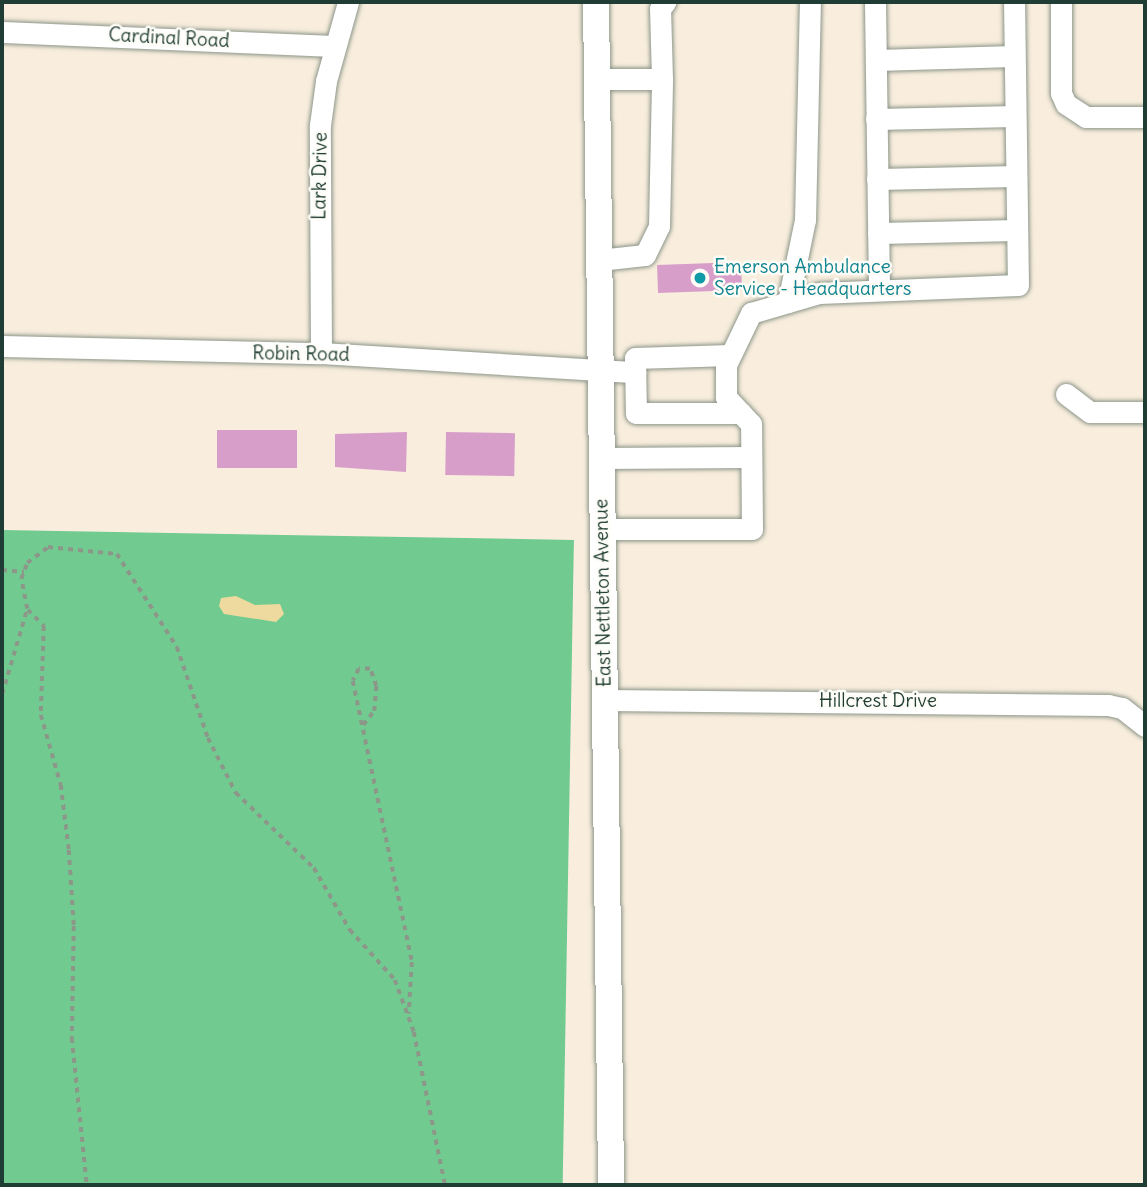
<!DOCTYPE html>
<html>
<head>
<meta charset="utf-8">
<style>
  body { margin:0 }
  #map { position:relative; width:1147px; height:1187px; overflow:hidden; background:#f9eede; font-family:Delius,sans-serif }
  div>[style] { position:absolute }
  .green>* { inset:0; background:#71ca90; transform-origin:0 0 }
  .sand>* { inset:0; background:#eeda9e }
  .building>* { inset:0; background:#d79ec9; transform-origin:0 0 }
  .path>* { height:3.5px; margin-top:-1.75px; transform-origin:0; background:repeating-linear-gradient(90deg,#8c9689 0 5px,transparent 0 10px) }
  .roads { filter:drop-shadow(0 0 2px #8c9689) drop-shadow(0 0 2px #8c9689) }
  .minor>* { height:21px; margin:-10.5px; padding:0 10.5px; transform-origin:10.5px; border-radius:10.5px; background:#fff }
  .major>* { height:26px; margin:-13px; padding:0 13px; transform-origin:13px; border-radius:13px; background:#fff }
  .dots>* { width:19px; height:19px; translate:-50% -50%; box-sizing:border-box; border:4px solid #fdfcf7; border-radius:50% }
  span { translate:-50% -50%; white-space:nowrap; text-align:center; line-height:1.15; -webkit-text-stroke:5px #fdfcf7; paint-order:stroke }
  .street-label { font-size:19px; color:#1f3d34 }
  .culture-label { font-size:19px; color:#0d838f }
  .left { translate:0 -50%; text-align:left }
  .frame { position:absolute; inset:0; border:4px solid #1f3d34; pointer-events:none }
</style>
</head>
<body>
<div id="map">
  <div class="green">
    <i style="left:2px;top:530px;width:572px;height:655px;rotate:1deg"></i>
  </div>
  <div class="sand">
    <i style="clip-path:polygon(236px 596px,255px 605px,280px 604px,284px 614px,276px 622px,224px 614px,219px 606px,221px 598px)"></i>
  </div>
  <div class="building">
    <i style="left:741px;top:262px;width:28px;height:84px;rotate:88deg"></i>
    <i style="left:217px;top:430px;width:80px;height:38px"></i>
    <i style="clip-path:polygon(407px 432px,406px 472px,335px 467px,335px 434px)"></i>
    <i style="left:446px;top:432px;width:69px;height:43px;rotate:1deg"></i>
  </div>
  <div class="path">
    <i style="left:2px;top:570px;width:22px;rotate:5deg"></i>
    <i style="left:28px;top:610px;width:23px;rotate:45deg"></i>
    <i style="left:44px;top:626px;width:89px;rotate:91.9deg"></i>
    <i style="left:41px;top:715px;width:73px;rotate:74.1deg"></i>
    <i style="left:61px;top:785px;width:65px;rotate:83deg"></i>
    <i style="left:69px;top:850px;width:76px;rotate:86.2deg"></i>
    <i style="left:74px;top:926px;width:112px;rotate:91deg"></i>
    <i style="left:72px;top:1038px;width:148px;rotate:84.2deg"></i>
    <i style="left:2px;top:694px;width:89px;rotate:-73.6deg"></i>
    <i style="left:27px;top:609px;width:31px;rotate:-101deg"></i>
    <i style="left:21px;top:579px;width:17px;rotate:-69deg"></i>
    <i style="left:27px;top:563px;width:26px;rotate:-37deg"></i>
    <i style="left:48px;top:547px;width:69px;rotate:5.8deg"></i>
    <i style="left:117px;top:554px;width:111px;rotate:57.2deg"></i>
    <i style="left:177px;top:647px;width:96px;rotate:71.2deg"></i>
    <i style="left:208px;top:738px;width:62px;rotate:63deg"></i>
    <i style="left:236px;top:793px;width:108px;rotate:43.9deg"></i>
    <i style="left:314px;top:868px;width:72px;rotate:59.9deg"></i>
    <i style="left:350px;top:930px;width:67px;rotate:48deg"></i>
    <i style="left:395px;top:980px;width:55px;rotate:69.9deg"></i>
    <i style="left:414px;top:1032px;width:156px;rotate:78.5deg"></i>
    <i style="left:363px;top:725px;width:18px;rotate:-52deg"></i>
    <i style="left:374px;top:711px;width:25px;rotate:-85deg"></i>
    <i style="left:376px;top:686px;width:18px;rotate:-109deg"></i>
    <i style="left:370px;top:669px;width:11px;rotate:180deg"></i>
    <i style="left:359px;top:669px;width:13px;rotate:117deg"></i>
    <i style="left:353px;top:681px;width:287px;rotate:78.1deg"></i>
    <i style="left:412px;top:962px;width:52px;rotate:93.3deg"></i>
  </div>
  <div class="roads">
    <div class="minor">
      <i style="left:875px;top:2px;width:286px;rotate:89.2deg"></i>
      <i style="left:1061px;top:2px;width:91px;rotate:90deg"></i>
      <i style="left:1061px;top:93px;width:12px;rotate:66deg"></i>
      <i style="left:1066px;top:104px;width:24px;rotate:33deg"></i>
      <i style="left:1086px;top:117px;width:59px"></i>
      <i style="left:2px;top:32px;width:333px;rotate:2.4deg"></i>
      <i style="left:876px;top:60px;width:138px;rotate:-1.7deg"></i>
      <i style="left:597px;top:79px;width:65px"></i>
      <i style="left:662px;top:79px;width:70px;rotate:-91.6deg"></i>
      <i style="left:660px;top:9px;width:9px;rotate:-54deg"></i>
      <i style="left:876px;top:119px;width:139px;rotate:-1.2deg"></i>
      <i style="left:877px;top:179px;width:139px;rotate:-1.2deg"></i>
      <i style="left:878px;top:233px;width:139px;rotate:-1.2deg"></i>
      <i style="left:599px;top:260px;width:46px;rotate:-6.2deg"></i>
      <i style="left:645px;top:255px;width:32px;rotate:-64deg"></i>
      <i style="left:659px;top:226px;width:147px;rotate:-88.8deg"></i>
      <i style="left:788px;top:302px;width:84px;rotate:-78.3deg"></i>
      <i style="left:805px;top:220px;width:218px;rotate:-88.7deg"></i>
      <i style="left:2px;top:346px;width:319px;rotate:1.3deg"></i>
      <i style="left:321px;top:353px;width:315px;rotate:3.5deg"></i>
      <i style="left:321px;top:353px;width:228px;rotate:-90.3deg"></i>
      <i style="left:320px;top:125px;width:44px;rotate:-82.2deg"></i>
      <i style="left:326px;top:81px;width:82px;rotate:-74.4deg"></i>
      <i style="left:730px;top:355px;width:95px;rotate:178.2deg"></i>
      <i style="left:635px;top:358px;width:55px;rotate:89deg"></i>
      <i style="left:636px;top:413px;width:105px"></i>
      <i style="left:1066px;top:394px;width:30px;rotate:37deg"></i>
      <i style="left:1090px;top:412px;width:55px"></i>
      <i style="left:601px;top:458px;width:150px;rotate:-0.4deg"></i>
      <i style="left:602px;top:529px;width:150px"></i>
      <i style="left:752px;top:529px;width:105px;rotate:-90.5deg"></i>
      <i style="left:751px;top:424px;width:37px;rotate:-133deg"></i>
      <i style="left:726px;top:397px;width:32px;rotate:-90deg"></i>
      <i style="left:726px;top:365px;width:58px;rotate:-64.3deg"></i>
      <i style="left:751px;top:313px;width:71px;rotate:-16.4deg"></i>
      <i style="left:819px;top:293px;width:199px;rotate:-2.3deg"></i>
      <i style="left:1018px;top:285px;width:283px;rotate:-90.8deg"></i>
      <i style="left:605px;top:700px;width:503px;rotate:0.57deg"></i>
      <i style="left:1108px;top:705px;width:14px;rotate:12deg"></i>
      <i style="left:1122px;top:708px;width:29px;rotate:38deg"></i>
    </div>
    <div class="major">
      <i style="left:596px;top:2px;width:1183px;rotate:89.27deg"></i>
    </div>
  </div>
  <div class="dots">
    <i style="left:700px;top:278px;background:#0f9aa8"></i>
  </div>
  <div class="street-label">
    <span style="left:169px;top:38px;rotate:3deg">Cardinal Road</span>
    <span style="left:320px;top:176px;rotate:-89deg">Lark Drive</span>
    <span style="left:301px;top:354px;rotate:1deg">Robin Road</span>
    <span style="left:603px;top:593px;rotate:-91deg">East Nettleton Avenue</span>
    <span style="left:878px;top:701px">Hillcrest Drive</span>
  </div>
  <div class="culture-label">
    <span class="left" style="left:714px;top:278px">Emerson Ambulance<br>Service - Headquarters</span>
  </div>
  <div class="frame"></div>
</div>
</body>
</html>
